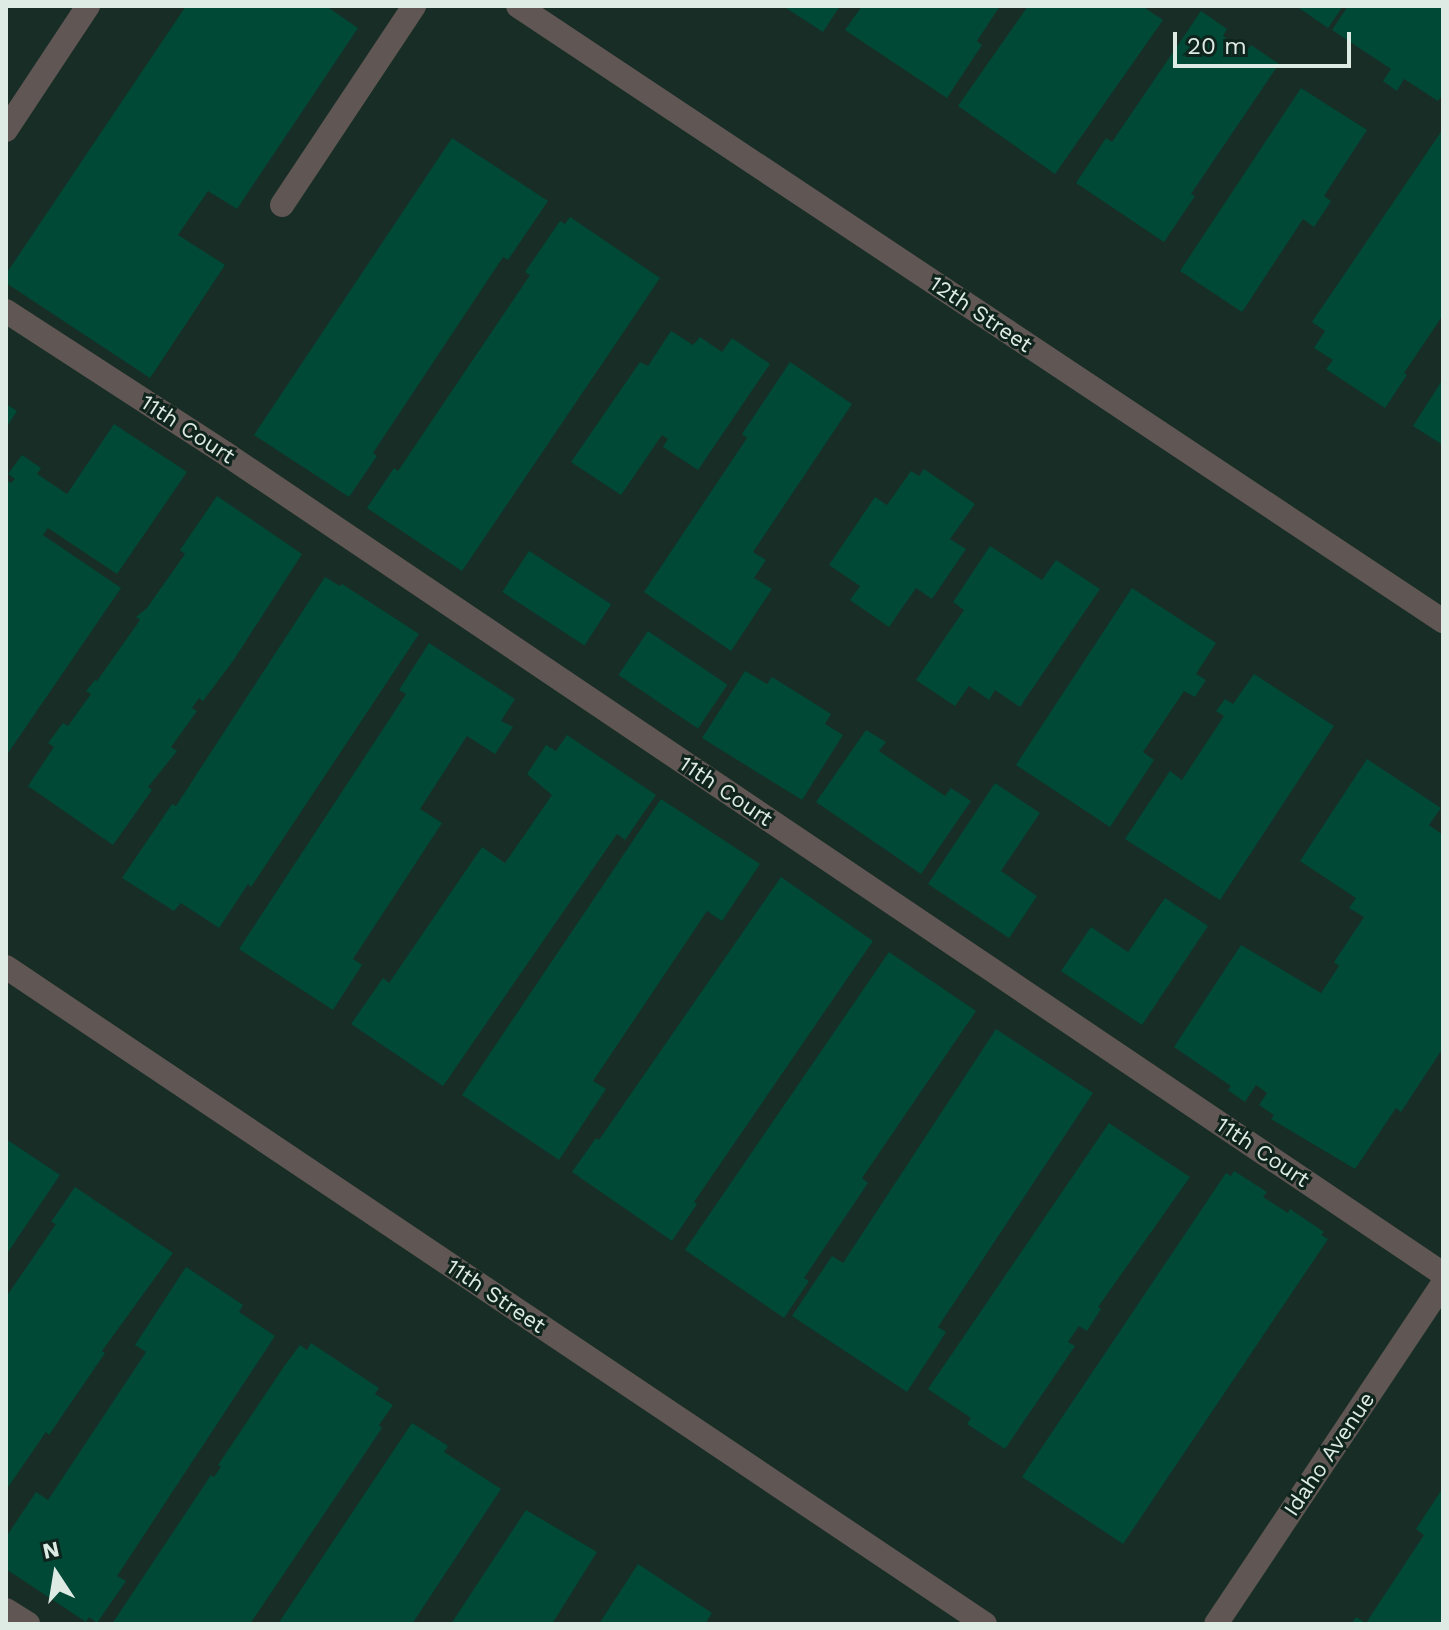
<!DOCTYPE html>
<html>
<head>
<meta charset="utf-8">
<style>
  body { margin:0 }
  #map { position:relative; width:1449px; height:1630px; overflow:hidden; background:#182d25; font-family:"Work Sans",sans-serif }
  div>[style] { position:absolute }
  .building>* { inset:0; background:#004936; transform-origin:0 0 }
  .service>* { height:24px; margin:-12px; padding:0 12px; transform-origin:12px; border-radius:12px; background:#605654 }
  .minor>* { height:24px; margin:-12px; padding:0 12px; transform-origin:12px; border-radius:12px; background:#605654 }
  .tertiary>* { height:24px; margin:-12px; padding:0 12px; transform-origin:12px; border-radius:12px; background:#605654 }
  span { translate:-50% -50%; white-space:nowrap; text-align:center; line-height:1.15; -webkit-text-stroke:6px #0e241c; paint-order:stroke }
  .street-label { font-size:22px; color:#deebe5 }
  .frame { position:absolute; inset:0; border:8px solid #deebe5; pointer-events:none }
  .north { position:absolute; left:16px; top:1534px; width:80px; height:80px; -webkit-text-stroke:6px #0e241c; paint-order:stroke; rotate:348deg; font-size:22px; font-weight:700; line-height:32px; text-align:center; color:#deebe5 }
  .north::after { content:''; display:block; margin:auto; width:28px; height:36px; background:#deebe5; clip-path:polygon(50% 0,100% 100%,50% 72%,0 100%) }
  .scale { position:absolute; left:1173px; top:32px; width:178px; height:36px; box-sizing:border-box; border:4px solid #deebe5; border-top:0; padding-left:10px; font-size:24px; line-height:28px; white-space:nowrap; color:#deebe5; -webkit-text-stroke:6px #0e241c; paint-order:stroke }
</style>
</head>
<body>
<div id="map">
  <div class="building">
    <i style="clip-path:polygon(186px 6px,326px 6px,358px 28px,237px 209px,208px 191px,178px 235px,225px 265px,150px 378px,6px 283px,6px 274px)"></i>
    <i style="clip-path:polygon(783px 6px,840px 6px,823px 32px)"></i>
    <i style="clip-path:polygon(862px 6px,1000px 6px,977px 41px,982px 45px,947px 98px,845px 30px)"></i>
    <i style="clip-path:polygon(1028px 6px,1142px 6px,1163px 20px,1055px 174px,958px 106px)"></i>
    <i style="clip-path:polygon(1296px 6px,1343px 6px,1328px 28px)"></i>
    <i style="clip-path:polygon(1348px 6px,1443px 6px,1443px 94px,1438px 101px,1404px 79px,1397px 91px,1383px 81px,1391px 69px,1332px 30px)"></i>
    <i style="clip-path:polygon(1201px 11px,1227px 29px,1223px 36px,1246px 52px,1251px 45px,1279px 64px,1191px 194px,1195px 196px,1164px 242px,1076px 183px,1106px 138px,1112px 142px)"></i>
    <i style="clip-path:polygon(1301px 88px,1367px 130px,1324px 196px,1331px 201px,1314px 227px,1303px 219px,1242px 312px,1180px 271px)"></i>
    <i style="clip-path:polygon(1443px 129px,1443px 315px,1404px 373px,1407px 375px,1385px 408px,1326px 369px,1333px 360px,1314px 348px,1325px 331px,1312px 322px)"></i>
    <i style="clip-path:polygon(452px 138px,548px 201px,508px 260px,503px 257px,373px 453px,377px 456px,349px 497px,254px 435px)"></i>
    <i style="clip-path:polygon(570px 217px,660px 278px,462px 571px,367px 508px,394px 468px,398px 471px,530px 275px,525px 272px,560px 221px,565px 224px)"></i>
    <i style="clip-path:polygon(671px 331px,693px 345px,700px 337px,722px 352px,732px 338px,770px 364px,698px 470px,663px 447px,668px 439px,662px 435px,621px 495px,571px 462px,640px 362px,648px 366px)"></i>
    <i style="clip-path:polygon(790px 362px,852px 404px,753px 552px,766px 560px,754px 578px,772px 589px,731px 651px,644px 592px,747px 438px,742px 434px)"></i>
    <i style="clip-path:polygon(1443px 379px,1443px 445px,1413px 426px)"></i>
    <i style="clip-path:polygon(6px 404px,17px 411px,6px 428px)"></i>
    <i style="clip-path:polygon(114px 424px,187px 472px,117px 574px,48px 528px,43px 535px,121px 588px,6px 756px,6px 480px,11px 483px,15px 479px,8px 474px,22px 455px,41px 468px,37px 474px,67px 494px)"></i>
    <i style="clip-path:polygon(924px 469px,975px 504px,950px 539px,966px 549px,932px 599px,916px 588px,889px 627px,850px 600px,860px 586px,829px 565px,875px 497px,887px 505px,911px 471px,919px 476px)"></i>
    <i style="clip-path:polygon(217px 496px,302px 554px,233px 661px,203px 701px,199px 698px,192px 708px,197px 711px,171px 747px,177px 751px,148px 787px,152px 790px,113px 845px,28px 786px,54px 747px,48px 743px,63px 723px,68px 726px,91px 694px,86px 691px,95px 680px,97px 681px,140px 620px,136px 617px,147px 608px,185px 554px,180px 550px)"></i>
    <i style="clip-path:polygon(990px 546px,1042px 580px,1056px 560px,1100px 589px,1020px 707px,995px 690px,989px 700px,969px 686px,955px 706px,916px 680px,964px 610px,953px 602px)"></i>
    <i style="left:529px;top:551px;width:98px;height:49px;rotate:33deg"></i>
    <i style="clip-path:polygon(325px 577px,340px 586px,342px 584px,419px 634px,251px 887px,248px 884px,219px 928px,181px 903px,174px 911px,122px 878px,172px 804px,176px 806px)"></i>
    <i style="clip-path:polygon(1132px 588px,1216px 643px,1196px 674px,1206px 680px,1195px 697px,1184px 691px,1143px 752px,1154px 760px,1110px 827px,1016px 765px)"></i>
    <i style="left:648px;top:631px;width:96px;height:53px;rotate:34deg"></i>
    <i style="clip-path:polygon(429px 643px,515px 699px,501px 721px,513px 727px,495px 754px,467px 736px,420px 809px,442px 823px,353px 959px,362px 965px,333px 1010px,239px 949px,406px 694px,399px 690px)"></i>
    <i style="clip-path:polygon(745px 671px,767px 684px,772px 677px,831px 714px,825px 724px,843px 735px,802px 800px,702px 738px)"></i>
    <i style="clip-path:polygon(1254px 674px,1334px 726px,1220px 900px,1125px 839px,1170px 771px,1182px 780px,1224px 716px,1216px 711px,1225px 699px,1233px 704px)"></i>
    <i style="clip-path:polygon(866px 730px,886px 742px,879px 751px,945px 796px,951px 788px,971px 801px,921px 874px,816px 802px)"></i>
    <i style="clip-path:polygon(567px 735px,656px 795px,625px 840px,617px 834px,443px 1086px,351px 1024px,383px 978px,389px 983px,482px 847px,505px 863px,552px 795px,527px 774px,546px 745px,556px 751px)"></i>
    <i style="clip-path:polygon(1367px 759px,1441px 808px,1429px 825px,1443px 835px,1443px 1048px,1401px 1112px,1396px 1108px,1355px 1169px,1271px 1119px,1274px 1115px,1259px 1105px,1267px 1093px,1256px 1085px,1245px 1102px,1228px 1090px,1231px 1086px,1174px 1047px,1241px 945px,1321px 993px,1339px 966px,1334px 962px,1364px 917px,1349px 908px,1356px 898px,1300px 861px)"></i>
    <i style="clip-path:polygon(995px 783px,1040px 813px,1001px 871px,1037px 896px,1009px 938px,928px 884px)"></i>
    <i style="clip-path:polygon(661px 799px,760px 864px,722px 921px,707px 911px,593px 1081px,606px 1089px,559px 1160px,462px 1095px)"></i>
    <i style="clip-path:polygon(781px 877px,873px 941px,694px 1202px,697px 1204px,672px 1241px,572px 1172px,596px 1138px,599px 1140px)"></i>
    <i style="clip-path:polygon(1165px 898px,1208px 926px,1142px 1025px,1061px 971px,1091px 927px,1128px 952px)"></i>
    <i style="clip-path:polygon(889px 952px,976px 1011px,862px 1178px,868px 1183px,804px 1278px,809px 1281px,784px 1318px,685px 1250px)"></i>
    <i style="clip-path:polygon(996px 1029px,1093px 1093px,938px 1327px,946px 1332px,907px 1392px,792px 1316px,832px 1256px,843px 1263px)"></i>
    <i style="clip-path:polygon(1109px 1123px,1190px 1177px,1098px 1307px,1101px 1309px,1087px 1331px,1079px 1326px,1068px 1342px,1075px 1346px,1005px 1449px,967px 1424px,971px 1418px,928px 1389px)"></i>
    <i style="clip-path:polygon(6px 1139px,60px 1175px,6px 1255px)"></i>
    <i style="clip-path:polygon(1234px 1171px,1267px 1192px,1263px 1197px,1288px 1213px,1290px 1209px,1324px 1232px,1321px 1235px,1328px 1239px,1123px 1544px,1022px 1477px,1226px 1173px,1231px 1176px)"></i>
    <i style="clip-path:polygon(75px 1187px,173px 1253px,102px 1351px,105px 1353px,49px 1435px,46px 1432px,6px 1490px,6px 1297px,56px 1224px,51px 1222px)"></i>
    <i style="clip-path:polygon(186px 1267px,243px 1305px,239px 1312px,275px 1336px,117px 1576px,126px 1581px,97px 1623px,89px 1617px,86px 1622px,6px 1569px,6px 1537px,36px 1492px,48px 1500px,146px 1352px,135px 1345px)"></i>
    <i style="clip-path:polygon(311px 1343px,379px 1388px,375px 1394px,393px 1405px,379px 1425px,382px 1428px,250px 1624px,112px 1624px,211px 1475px,214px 1477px,221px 1467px,218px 1465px,285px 1365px,300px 1345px,307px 1350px)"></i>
    <i style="clip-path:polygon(412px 1423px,448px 1446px,444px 1452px,501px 1489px,412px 1624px,278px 1624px)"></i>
    <i style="clip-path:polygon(1443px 1488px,1443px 1624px,1351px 1624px,1356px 1617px,1366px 1623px,1424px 1535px,1416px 1529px)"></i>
    <i style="clip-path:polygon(526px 1510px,597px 1552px,552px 1624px,451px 1624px)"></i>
    <i style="clip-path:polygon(638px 1564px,712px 1613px,705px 1624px,599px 1624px)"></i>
  </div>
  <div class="service">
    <i style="left:282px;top:205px;width:239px;rotate:-56.4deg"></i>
    <i style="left:6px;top:311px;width:266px;rotate:33deg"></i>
    <i style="left:229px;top:456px;width:1464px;rotate:33.97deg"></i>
    <i style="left:6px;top:1610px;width:26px;rotate:32deg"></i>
  </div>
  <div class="minor">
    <i style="left:518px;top:6px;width:1111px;rotate:33.62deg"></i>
    <i style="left:1216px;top:1624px;width:409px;rotate:-56.3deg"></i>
  </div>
  <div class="tertiary">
    <i style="left:6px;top:130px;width:149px;rotate:-56.5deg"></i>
    <i style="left:6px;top:967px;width:1179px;rotate:33.87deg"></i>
  </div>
  <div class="street-label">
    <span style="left:981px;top:314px;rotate:34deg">12th Street</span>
    <span style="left:188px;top:429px;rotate:33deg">11th Court</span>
    <span style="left:726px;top:791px;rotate:34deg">11th Court</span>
    <span style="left:1263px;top:1152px;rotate:34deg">11th Court</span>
    <span style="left:496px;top:1296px;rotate:34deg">11th Street</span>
    <span style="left:1329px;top:1454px;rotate:-56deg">Idaho Avenue</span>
  </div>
  <div class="frame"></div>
  <div class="north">N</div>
  <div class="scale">20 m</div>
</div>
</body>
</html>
